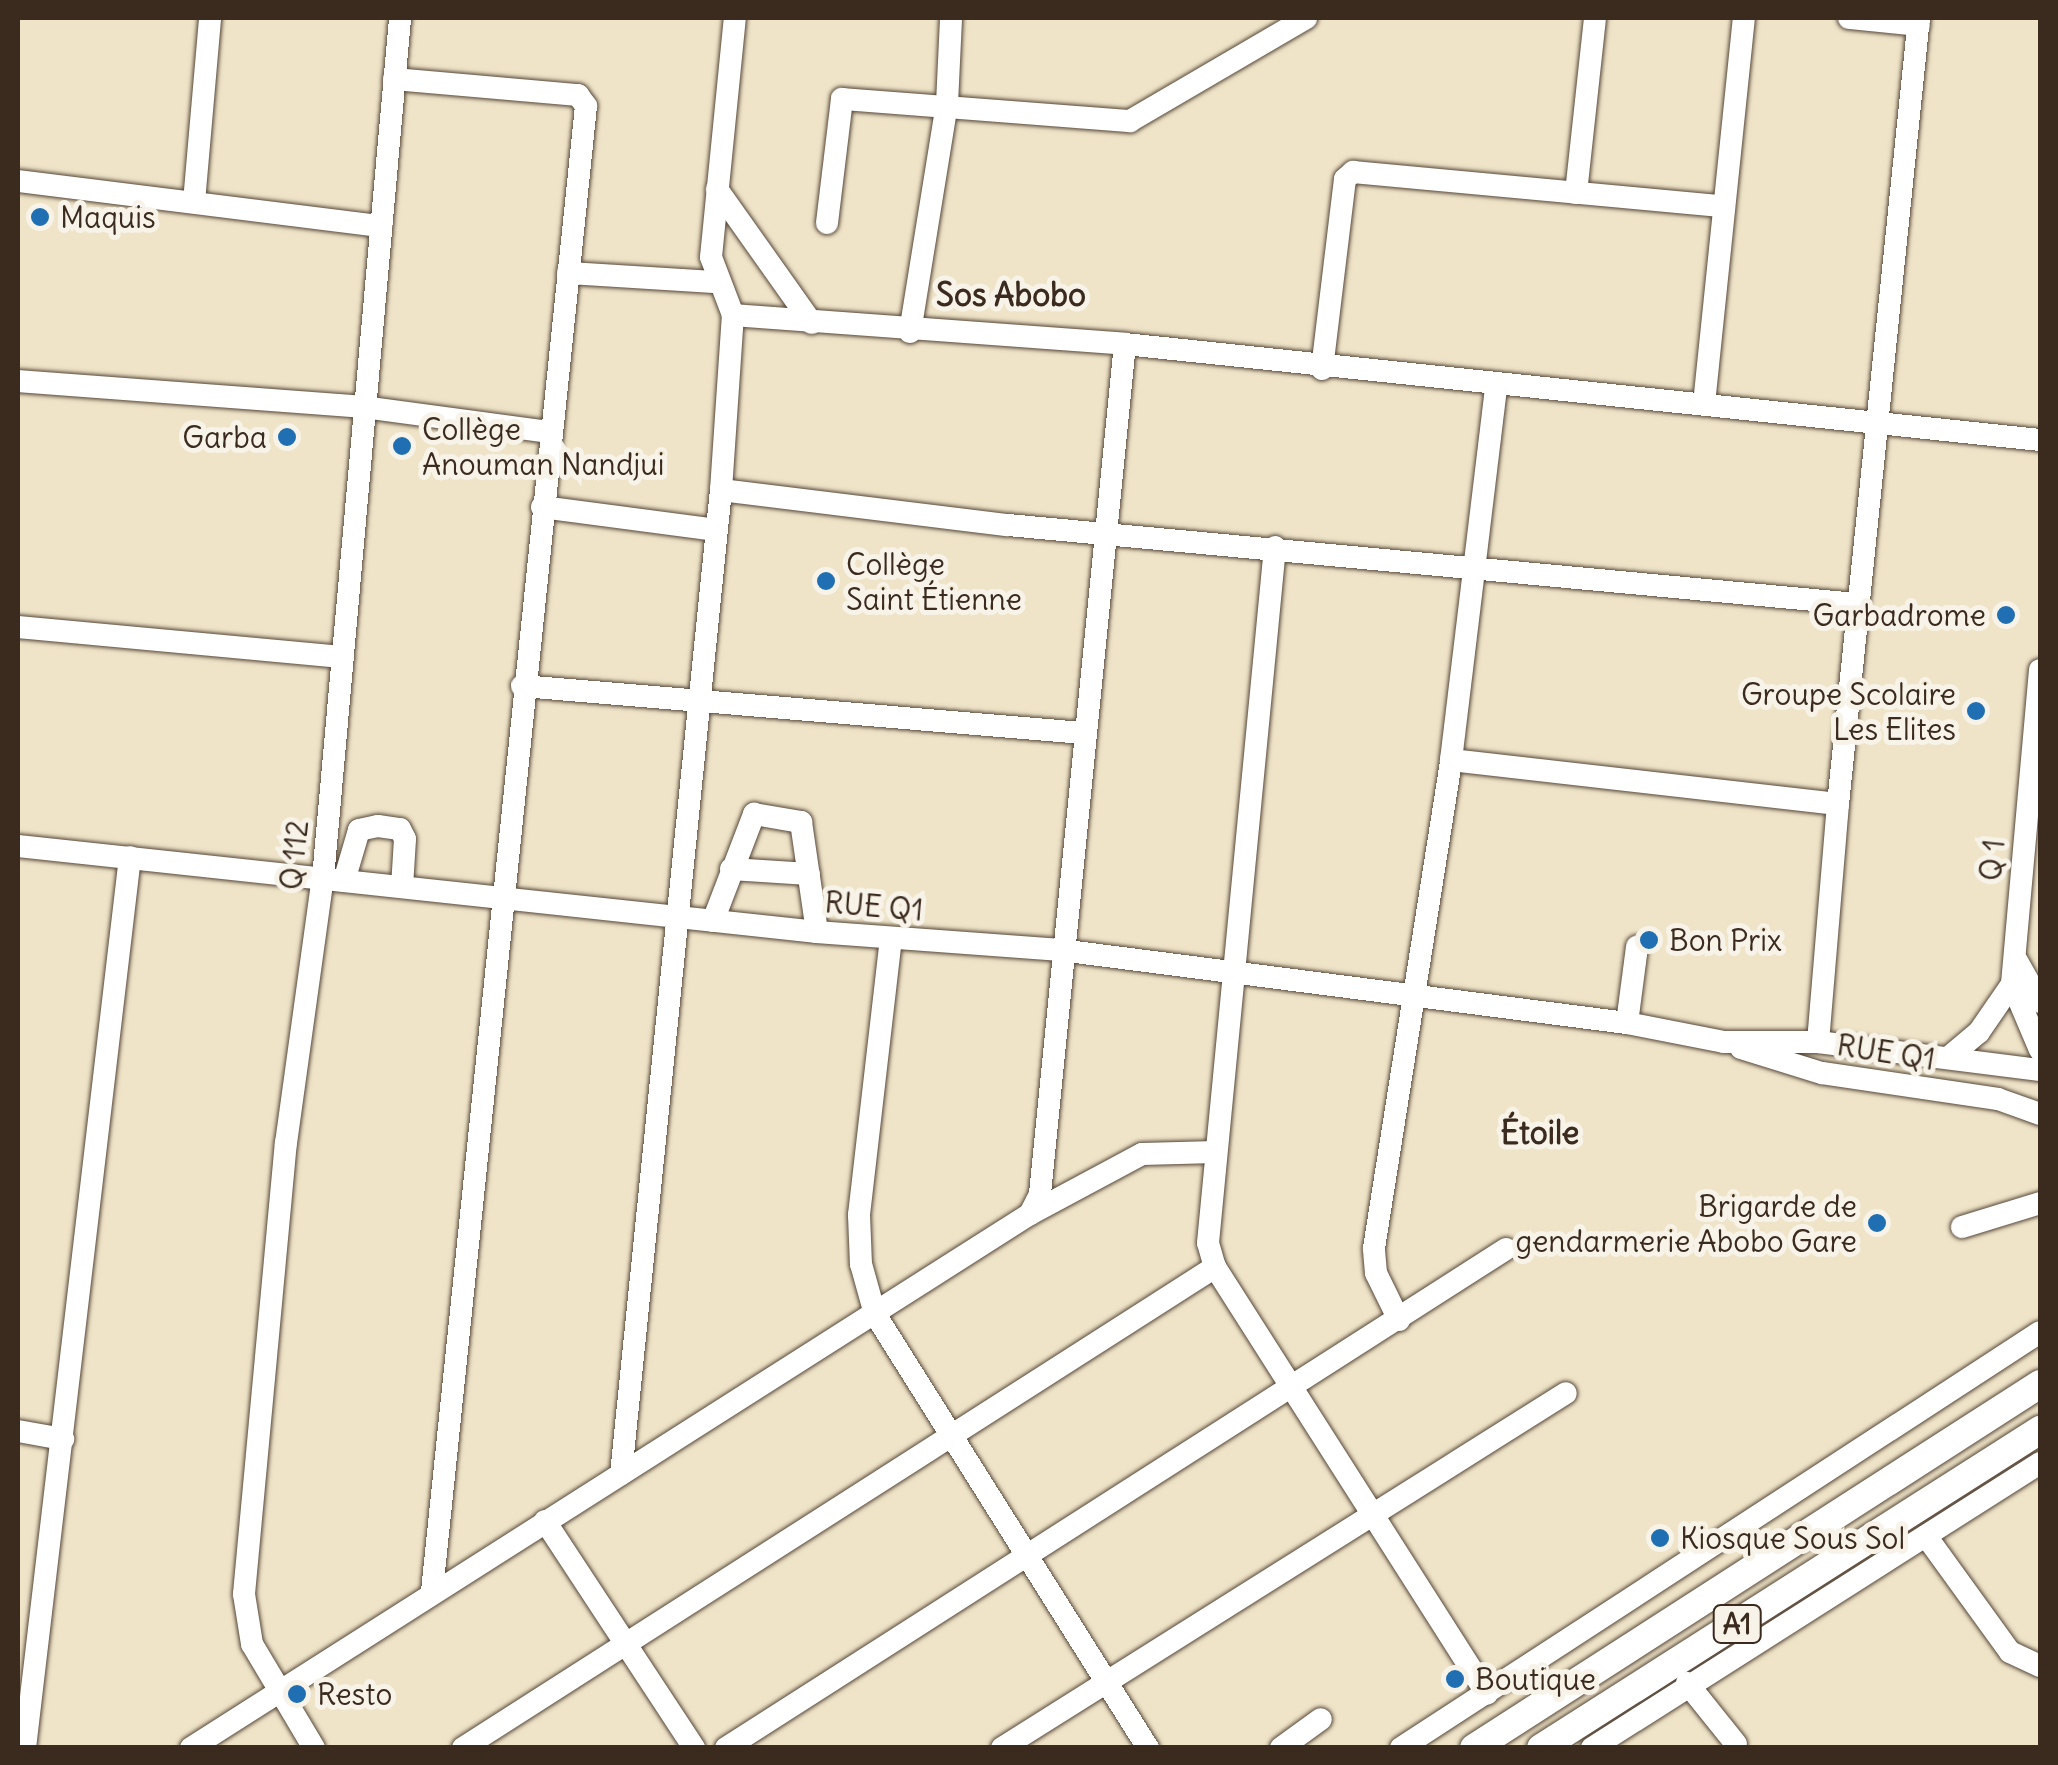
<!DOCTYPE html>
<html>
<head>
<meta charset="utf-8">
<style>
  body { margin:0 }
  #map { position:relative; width:2058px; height:1765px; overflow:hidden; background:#efe4c8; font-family:Delius,sans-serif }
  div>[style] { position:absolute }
  .roads { filter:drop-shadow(0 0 2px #564638) drop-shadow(0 0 2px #564638) }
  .minor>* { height:22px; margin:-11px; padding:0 11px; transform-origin:11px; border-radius:11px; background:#fff }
  .major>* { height:28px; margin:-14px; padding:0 14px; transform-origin:14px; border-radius:14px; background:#fff }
  .dots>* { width:28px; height:28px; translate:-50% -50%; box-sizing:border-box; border:5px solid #f7f3e8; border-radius:50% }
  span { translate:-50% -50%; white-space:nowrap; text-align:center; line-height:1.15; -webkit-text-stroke:10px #f7f3e8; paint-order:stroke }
  .shield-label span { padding:2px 8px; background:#f7f3e8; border:2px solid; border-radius:8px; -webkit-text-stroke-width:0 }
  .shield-label { font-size:28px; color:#3b2a1e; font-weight:700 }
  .poi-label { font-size:30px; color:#3b2a1e }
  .left { translate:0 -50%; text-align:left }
  .right { translate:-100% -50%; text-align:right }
  .street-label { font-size:30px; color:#3b2a1e }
  .neighbourhood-label { font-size:32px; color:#3b2a1e; font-weight:700 }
  .frame { position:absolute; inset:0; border:20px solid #3b2a1e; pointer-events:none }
</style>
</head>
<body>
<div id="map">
  <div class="roads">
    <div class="minor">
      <i style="left:1849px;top:18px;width:70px;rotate:5.7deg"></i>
      <i style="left:394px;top:79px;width:185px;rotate:5deg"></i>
      <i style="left:578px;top:95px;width:14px;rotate:54deg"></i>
      <i style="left:586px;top:106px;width:1494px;rotate:95.92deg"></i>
      <i style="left:18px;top:181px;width:366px;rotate:7.1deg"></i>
      <i style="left:717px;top:189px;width:164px;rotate:54.7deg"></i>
      <i style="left:1576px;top:193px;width:176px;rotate:-83.8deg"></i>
      <i style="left:194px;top:202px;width:185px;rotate:-85deg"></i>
      <i style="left:827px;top:223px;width:125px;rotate:-83.1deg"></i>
      <i style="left:842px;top:99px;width:289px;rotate:4.4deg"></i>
      <i style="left:1130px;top:121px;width:204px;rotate:-30.3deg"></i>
      <i style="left:568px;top:273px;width:147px;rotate:3.5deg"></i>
      <i style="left:733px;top:315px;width:393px;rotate:4.2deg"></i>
      <i style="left:1125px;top:344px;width:920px;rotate:5.99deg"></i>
      <i style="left:910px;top:332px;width:231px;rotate:-80.8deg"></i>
      <i style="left:947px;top:104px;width:86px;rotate:-87.3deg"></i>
      <i style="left:1322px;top:369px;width:191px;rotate:-83.1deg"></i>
      <i style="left:1345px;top:179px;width:11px;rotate:-41deg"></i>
      <i style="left:1353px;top:172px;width:372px;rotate:5.3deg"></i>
      <i style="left:18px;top:381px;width:347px;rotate:4.3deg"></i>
      <i style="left:364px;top:407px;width:188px;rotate:7.7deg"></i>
      <i style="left:1704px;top:404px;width:388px;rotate:-84.1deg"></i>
      <i style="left:721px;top:490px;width:289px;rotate:7deg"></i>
      <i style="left:1008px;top:525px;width:852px;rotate:5.32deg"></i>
      <i style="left:542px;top:507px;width:176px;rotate:7.5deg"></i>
      <i style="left:1275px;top:547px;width:699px;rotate:95.5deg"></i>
      <i style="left:1208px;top:1243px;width:25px;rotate:74deg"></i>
      <i style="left:1215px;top:1267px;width:506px;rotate:57.5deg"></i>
      <i style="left:18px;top:627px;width:325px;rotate:5.3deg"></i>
      <i style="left:2040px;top:670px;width:315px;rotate:95.1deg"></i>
      <i style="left:2012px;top:984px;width:72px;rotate:67deg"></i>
      <i style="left:522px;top:686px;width:563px;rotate:4.79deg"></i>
      <i style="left:1451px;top:760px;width:389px;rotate:6.5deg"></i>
      <i style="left:1838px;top:804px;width:790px;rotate:-84.12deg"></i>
      <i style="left:18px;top:846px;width:804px;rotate:6.14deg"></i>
      <i style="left:817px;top:932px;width:244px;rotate:4.2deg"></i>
      <i style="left:1060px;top:950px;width:572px;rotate:7.34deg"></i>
      <i style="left:1627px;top:1023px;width:99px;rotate:11.1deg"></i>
      <i style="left:1724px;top:1042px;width:94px"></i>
      <i style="left:1818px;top:1042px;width:224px;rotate:7.2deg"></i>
      <i style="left:731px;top:869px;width:78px;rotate:3.7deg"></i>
      <i style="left:344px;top:881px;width:53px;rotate:-73.6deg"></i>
      <i style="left:359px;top:830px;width:19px;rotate:-12deg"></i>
      <i style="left:378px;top:826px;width:22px;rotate:8deg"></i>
      <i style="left:400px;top:829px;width:11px;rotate:63deg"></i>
      <i style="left:405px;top:839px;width:48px;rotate:93.6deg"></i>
      <i style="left:713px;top:921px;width:115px;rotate:-69deg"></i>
      <i style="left:754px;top:814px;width:48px;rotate:9.7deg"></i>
      <i style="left:801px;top:822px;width:111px;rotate:81.7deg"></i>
      <i style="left:891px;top:938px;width:279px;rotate:96.6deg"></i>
      <i style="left:859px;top:1215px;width:49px;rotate:87.7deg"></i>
      <i style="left:861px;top:1264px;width:52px;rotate:74.4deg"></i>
      <i style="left:875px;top:1314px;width:513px;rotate:57.83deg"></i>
      <i style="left:2017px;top:961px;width:47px;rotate:60.7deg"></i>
      <i style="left:1627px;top:1023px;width:77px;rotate:-82.5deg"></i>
      <i style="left:1818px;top:1042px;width:239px;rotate:-85.2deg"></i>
      <i style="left:1741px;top:1048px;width:85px;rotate:17.2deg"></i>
      <i style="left:1822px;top:1073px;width:178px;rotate:8.4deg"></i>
      <i style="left:1998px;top:1099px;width:45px;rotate:19.7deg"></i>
      <i style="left:1948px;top:1058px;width:40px;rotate:-40deg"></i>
      <i style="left:1979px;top:1032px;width:58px;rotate:-55.5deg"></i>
      <i style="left:1030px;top:1214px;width:22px;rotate:-63deg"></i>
      <i style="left:1040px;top:1194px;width:854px;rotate:-84.29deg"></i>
      <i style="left:1962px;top:1227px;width:82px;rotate:-17.1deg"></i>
      <i style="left:1399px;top:1320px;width:52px;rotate:-116.1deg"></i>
      <i style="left:1376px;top:1273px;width:25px;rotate:-95deg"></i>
      <i style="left:1374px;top:1248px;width:494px;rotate:-81deg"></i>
      <i style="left:1451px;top:760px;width:376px;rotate:-83.1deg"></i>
      <i style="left:18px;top:1431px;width:46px;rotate:10.1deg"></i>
      <i style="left:621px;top:1474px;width:989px;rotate:-84.2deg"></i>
      <i style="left:721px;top:490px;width:175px;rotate:-86.1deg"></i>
      <i style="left:733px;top:315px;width:62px;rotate:-110.8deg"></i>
      <i style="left:711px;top:257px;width:240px;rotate:-84.3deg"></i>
      <i style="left:545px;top:1521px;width:272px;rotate:56.7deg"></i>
      <i style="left:1926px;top:1536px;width:143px;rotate:54.1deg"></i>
      <i style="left:2010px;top:1652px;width:33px;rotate:25deg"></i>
      <i style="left:1687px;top:1683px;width:78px;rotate:51.2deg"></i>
      <i style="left:25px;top:1748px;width:897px;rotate:-83.28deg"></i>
      <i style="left:191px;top:1748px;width:995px;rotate:-32.48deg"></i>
      <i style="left:1030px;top:1214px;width:127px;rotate:-28.2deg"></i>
      <i style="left:1142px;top:1154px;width:74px;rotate:-1.5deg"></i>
      <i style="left:314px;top:1748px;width:121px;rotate:-120.8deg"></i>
      <i style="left:252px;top:1644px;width:51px;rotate:-99.1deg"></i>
      <i style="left:244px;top:1594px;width:453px;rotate:-84.7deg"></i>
      <i style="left:286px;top:1143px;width:268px;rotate:-82.1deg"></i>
      <i style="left:323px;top:878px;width:863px;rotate:-84.88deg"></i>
      <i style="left:463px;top:1748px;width:893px;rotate:-32.6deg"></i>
      <i style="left:726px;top:1748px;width:926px;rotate:-32.61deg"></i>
      <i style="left:1002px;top:1748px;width:666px;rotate:-32.19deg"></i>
      <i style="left:1281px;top:1748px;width:49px;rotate:-35.9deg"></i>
      <i style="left:1401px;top:1748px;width:762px;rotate:-33.06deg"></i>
      <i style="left:1592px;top:1748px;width:531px;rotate:-32.46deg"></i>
    </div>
    <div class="major">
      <i style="left:1474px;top:1748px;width:673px;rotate:-32.75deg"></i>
      <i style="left:1541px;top:1748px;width:592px;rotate:-32.51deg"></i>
    </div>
  </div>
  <div class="dots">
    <i style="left:40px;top:217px;background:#1f6fb2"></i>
    <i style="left:287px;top:437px;background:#1f6fb2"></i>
    <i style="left:402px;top:446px;background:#1f6fb2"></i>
    <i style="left:826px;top:581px;background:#1f6fb2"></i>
    <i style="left:2006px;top:615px;background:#1f6fb2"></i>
    <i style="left:1976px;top:711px;background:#1f6fb2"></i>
    <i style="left:1649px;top:940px;background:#1f6fb2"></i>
    <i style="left:1877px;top:1223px;background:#1f6fb2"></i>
    <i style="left:1660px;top:1538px;background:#1f6fb2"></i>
    <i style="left:1455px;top:1679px;background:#1f6fb2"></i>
    <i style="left:297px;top:1694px;background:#1f6fb2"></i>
  </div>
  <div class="shield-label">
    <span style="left:1737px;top:1624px">A1</span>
  </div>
  <div class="poi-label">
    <span class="left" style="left:60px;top:217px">Maquis</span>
    <span class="left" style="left:422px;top:446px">Collège<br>Anouman Nandjui</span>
    <span class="right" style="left:267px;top:437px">Garba</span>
    <span class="left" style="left:846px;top:581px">Collège<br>Saint Étienne</span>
    <span class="right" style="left:1986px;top:615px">Garbadrome</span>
    <span class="right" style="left:1956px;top:711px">Groupe Scolaire<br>Les Elites</span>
    <span class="left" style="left:1669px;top:940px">Bon Prix</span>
    <span class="right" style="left:1857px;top:1223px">Brigarde de<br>gendarmerie Abobo Gare</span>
    <span class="left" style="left:1680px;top:1538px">Kiosque Sous Sol</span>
    <span class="left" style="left:1475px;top:1679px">Boutique</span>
    <span class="left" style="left:317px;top:1694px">Resto</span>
  </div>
  <div class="street-label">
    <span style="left:294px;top:855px;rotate:-84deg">Q 112</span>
    <span style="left:1992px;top:860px;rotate:-84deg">Q 1</span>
    <span style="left:874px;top:906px;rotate:5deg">RUE Q1</span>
    <span style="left:1886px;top:1052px;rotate:9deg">RUE Q1</span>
  </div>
  <div class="neighbourhood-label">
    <span style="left:1011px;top:295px">Sos Abobo</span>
    <span style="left:1540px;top:1133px">Étoile</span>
  </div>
  <div class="frame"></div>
</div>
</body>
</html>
